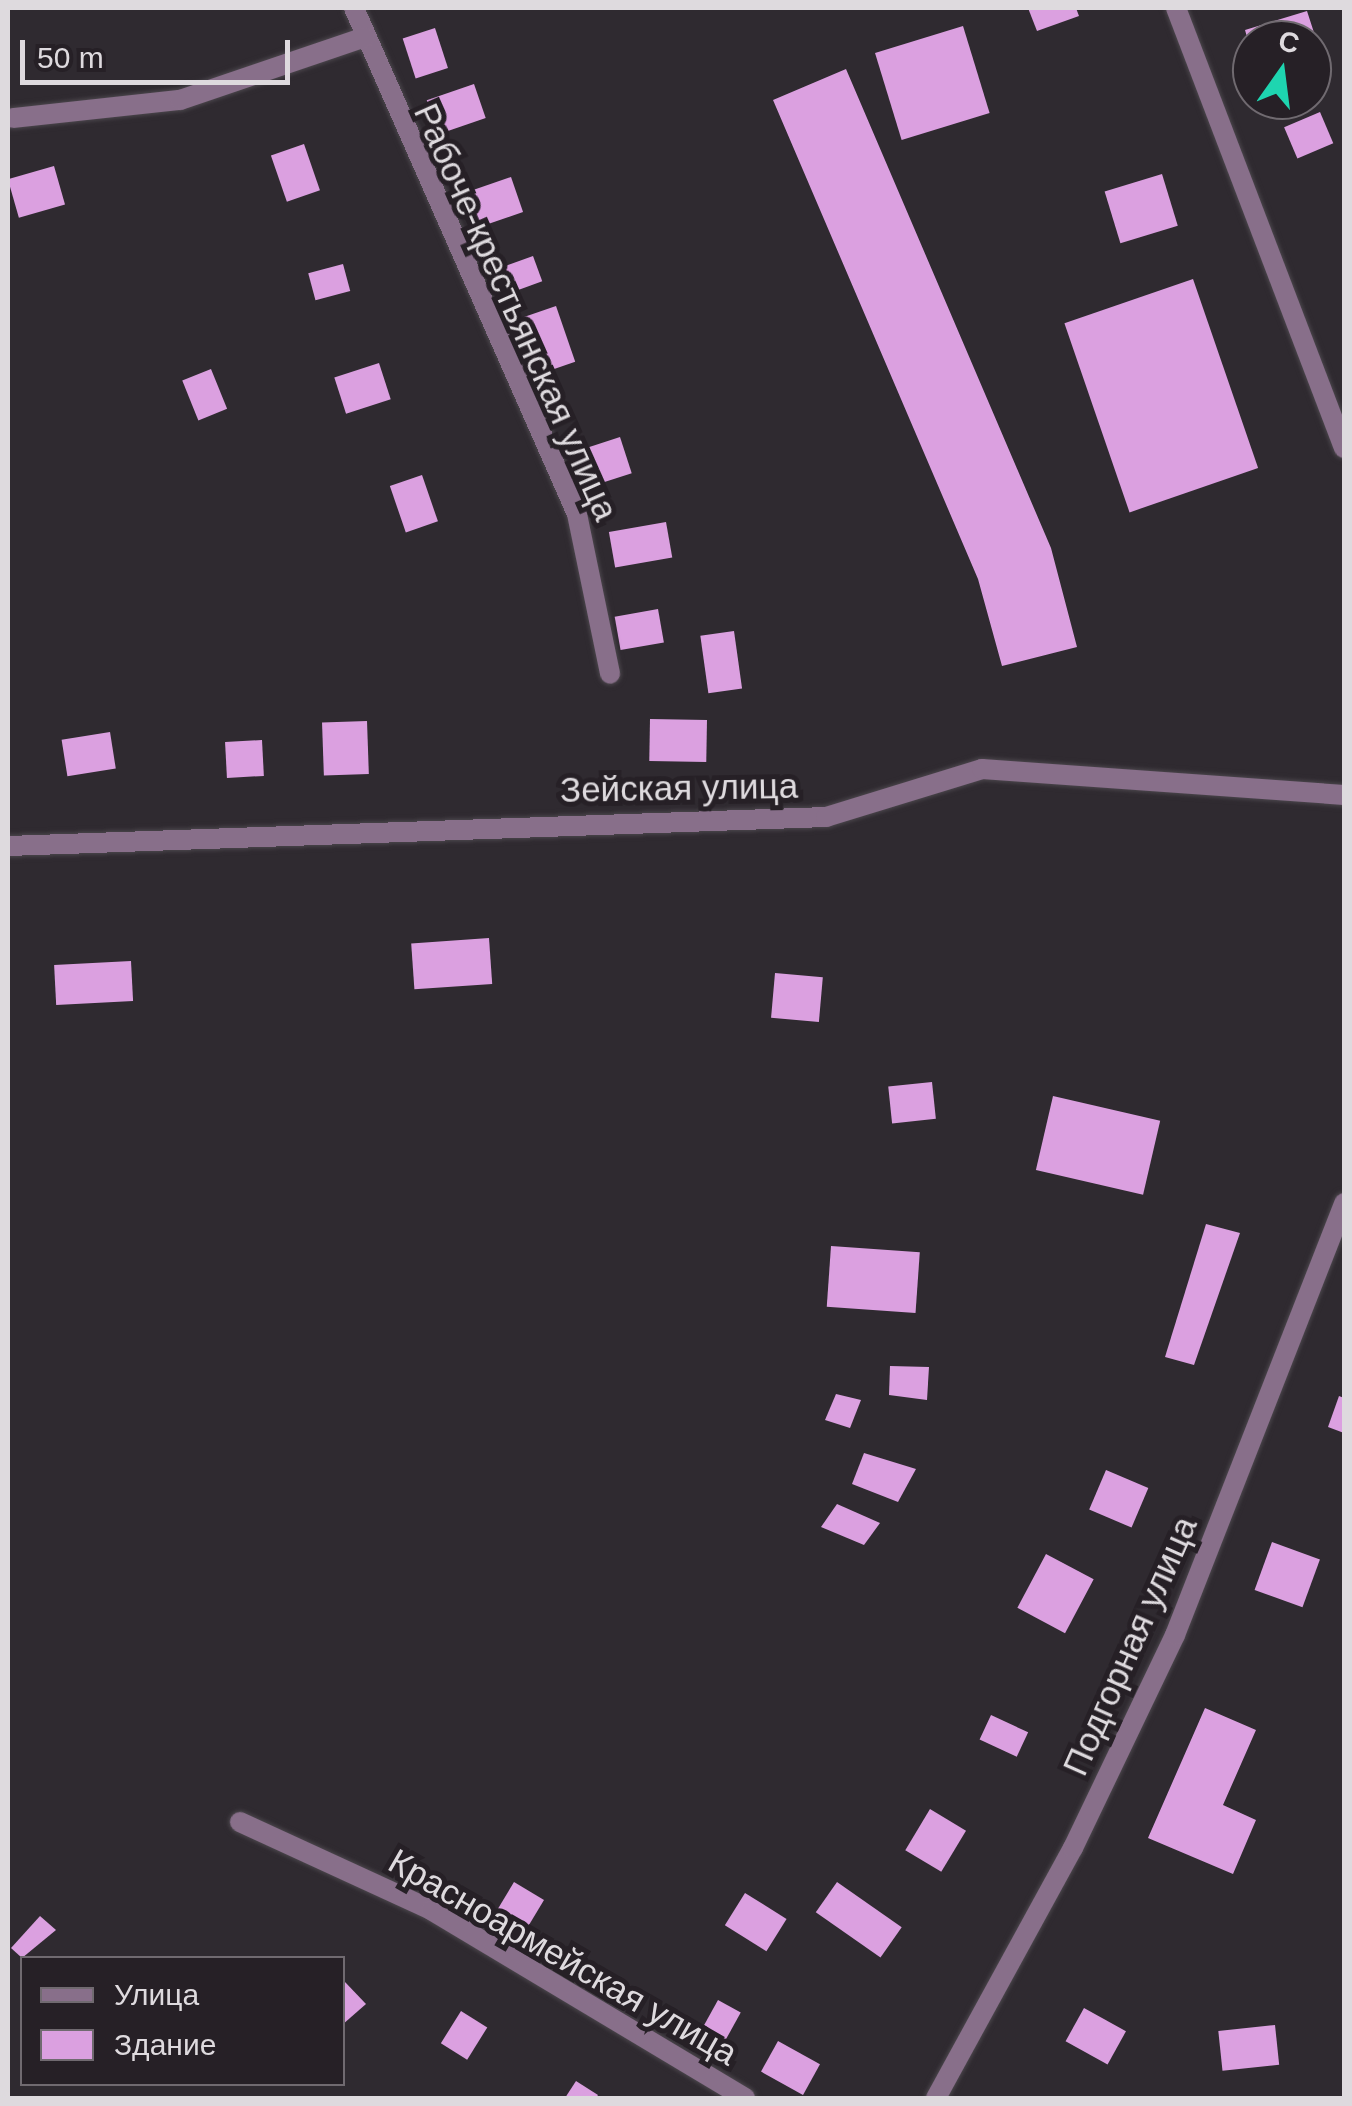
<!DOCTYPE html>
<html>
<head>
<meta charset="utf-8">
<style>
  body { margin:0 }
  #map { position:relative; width:1352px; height:2106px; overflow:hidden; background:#2f2a30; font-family:Arial,sans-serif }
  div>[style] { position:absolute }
  .building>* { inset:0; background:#dba0e0; transform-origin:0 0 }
  .roads { filter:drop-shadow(0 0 2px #4b464c) drop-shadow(0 0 2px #4b464c) }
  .minor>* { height:20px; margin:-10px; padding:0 10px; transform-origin:10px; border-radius:10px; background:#886f8a }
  span { translate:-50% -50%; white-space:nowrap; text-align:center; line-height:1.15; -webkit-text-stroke:10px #262026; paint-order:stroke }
  .street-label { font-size:35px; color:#dedade }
  .frame { position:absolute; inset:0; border:10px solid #dedade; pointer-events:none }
  .legend { position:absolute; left:20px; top:1956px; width:325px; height:130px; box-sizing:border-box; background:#262026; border:2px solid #706a70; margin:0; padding:12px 18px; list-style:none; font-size:30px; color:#dedade }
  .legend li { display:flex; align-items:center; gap:20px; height:50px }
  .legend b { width:50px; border:2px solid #706a70 }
  .north { position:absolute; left:1232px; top:20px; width:100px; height:100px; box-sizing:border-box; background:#262026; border:2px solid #706a70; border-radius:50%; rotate:14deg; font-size:28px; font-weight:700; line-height:40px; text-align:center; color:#dedade }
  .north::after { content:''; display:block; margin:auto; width:35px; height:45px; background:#1ed5b0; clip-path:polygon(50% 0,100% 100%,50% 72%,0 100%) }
  .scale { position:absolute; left:20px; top:40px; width:270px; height:45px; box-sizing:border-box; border:5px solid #dedade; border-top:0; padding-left:12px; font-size:30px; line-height:35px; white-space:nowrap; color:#dedade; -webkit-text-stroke:8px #262026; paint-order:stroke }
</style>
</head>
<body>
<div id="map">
  <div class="building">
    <i style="clip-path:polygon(1028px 8px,1076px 8px,1079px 16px,1037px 31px)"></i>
    <i style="clip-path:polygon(1307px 11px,1319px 48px,1312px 40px,1252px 40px,1251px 51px,1245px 30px)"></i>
    <i style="left:963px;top:26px;width:91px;height:92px;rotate:73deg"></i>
    <i style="left:435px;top:28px;width:42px;height:34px;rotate:72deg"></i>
    <i style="clip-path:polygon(846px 69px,1051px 548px,1077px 647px,1002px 666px,978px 579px,773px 100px)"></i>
    <i style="left:474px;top:84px;width:36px;height:50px;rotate:71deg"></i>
    <i style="left:1320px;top:112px;width:34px;height:39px;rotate:67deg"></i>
    <i style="left:304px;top:144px;width:49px;height:35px;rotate:71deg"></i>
    <i style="left:54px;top:166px;width:40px;height:48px;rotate:74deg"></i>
    <i style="left:1162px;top:174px;width:54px;height:60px;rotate:73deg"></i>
    <i style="left:511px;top:177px;width:37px;height:50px;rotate:71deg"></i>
    <i style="left:533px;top:256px;width:27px;height:44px;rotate:70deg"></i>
    <i style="left:343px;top:264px;width:28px;height:36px;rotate:75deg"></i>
    <i style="left:1193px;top:279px;width:200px;height:136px;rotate:71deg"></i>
    <i style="left:556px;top:306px;width:59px;height:56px;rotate:71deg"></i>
    <i style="left:379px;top:363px;width:38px;height:47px;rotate:72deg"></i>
    <i style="left:211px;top:369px;width:43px;height:31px;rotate:68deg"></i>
    <i style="left:620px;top:437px;width:38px;height:54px;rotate:72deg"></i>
    <i style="left:422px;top:475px;width:49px;height:34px;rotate:71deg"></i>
    <i style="left:666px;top:522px;width:36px;height:58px;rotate:80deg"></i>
    <i style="left:658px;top:609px;width:34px;height:44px;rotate:80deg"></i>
    <i style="left:734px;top:631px;width:58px;height:34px;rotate:82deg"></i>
    <i style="left:650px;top:719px;width:57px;height:42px;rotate:1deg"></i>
    <i style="left:367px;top:721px;width:53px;height:45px;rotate:88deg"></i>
    <i style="left:110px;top:732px;width:37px;height:49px;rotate:81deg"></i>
    <i style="left:262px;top:740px;width:36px;height:37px;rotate:87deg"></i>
    <i style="left:489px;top:938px;width:46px;height:78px;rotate:86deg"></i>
    <i style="left:131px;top:961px;width:40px;height:77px;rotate:87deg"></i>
    <i style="left:775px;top:973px;width:48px;height:45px;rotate:5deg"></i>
    <i style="left:932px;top:1082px;width:37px;height:44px;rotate:84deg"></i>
    <i style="left:1053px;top:1096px;width:110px;height:76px;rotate:13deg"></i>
    <i style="clip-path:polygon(1206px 1224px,1240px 1233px,1194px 1365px,1165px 1357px)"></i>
    <i style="left:831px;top:1246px;width:89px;height:61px;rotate:4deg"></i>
    <i style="clip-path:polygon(890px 1366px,929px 1367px,927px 1400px,889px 1395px)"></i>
    <i style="clip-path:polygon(836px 1394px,861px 1400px,850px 1428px,825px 1420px)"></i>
    <i style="clip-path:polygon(1339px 1396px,1344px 1398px,1344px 1433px,1328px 1427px)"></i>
    <i style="clip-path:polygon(864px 1453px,916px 1469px,898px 1502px,852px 1484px)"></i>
    <i style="left:1106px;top:1470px;width:46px;height:43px;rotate:23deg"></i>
    <i style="clip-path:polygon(837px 1504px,880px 1523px,864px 1545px,821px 1527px)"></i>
    <i style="left:1272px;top:1542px;width:51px;height:51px;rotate:20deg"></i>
    <i style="left:1046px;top:1554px;width:54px;height:61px;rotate:28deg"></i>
    <i style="clip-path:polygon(1205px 1708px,1256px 1730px,1223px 1805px,1256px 1820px,1233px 1874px,1148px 1838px)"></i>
    <i style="left:991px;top:1715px;width:41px;height:27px;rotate:25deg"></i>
    <i style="left:930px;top:1809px;width:42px;height:48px;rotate:31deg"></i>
    <i style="left:514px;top:1882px;width:35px;height:42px;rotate:31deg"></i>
    <i style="left:837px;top:1882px;width:79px;height:37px;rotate:35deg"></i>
    <i style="left:745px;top:1893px;width:49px;height:38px;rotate:32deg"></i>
    <i style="clip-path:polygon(40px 1916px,56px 1930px,22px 1958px,11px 1948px)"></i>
    <i style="clip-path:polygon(345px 1982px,366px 2004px,342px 2025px,342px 1985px)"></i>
    <i style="left:718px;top:2000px;width:26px;height:42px;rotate:29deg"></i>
    <i style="left:1084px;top:2008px;width:48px;height:38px;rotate:29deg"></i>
    <i style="left:461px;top:2011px;width:31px;height:38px;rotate:32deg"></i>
    <i style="left:1275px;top:2025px;width:40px;height:57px;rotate:84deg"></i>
    <i style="left:778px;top:2041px;width:48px;height:35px;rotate:29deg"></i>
    <i style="clip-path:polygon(576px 2081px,598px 2095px,596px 2098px,565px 2098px)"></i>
  </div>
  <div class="roads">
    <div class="minor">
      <i style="left:354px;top:8px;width:553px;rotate:66.22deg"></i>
      <i style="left:577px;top:514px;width:163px;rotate:78.3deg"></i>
      <i style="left:1176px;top:8px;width:471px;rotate:69.1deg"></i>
      <i style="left:13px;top:118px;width:168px;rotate:-6.2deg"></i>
      <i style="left:180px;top:100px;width:195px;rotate:-18.8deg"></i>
      <i style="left:8px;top:846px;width:819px;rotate:-2.03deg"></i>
      <i style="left:826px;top:817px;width:163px;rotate:-17.1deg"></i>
      <i style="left:982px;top:769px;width:363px;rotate:4.1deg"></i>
      <i style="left:240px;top:1822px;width:210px;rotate:24.7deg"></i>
      <i style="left:431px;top:1910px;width:366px;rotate:30.9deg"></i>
      <i style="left:936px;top:2098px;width:285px;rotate:-61.3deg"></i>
      <i style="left:1073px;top:1848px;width:236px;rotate:-64.4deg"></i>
      <i style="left:1175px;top:1635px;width:464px;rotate:-68.6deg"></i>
    </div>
  </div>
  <div class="street-label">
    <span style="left:516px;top:312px;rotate:66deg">Рабоче-крестьянская улица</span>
    <span style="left:679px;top:788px;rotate:-1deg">Зейская улица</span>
    <span style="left:1130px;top:1646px;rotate:-66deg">Подгорная улица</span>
    <span style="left:563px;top:1957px;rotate:30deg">Красноармейская улица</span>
  </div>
  <div class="frame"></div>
  <ul class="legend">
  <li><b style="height:12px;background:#886f8a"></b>Улица</li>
  <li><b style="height:28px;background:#dba0e0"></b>Здание</li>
  </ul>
  <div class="north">С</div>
  <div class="scale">50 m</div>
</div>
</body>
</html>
